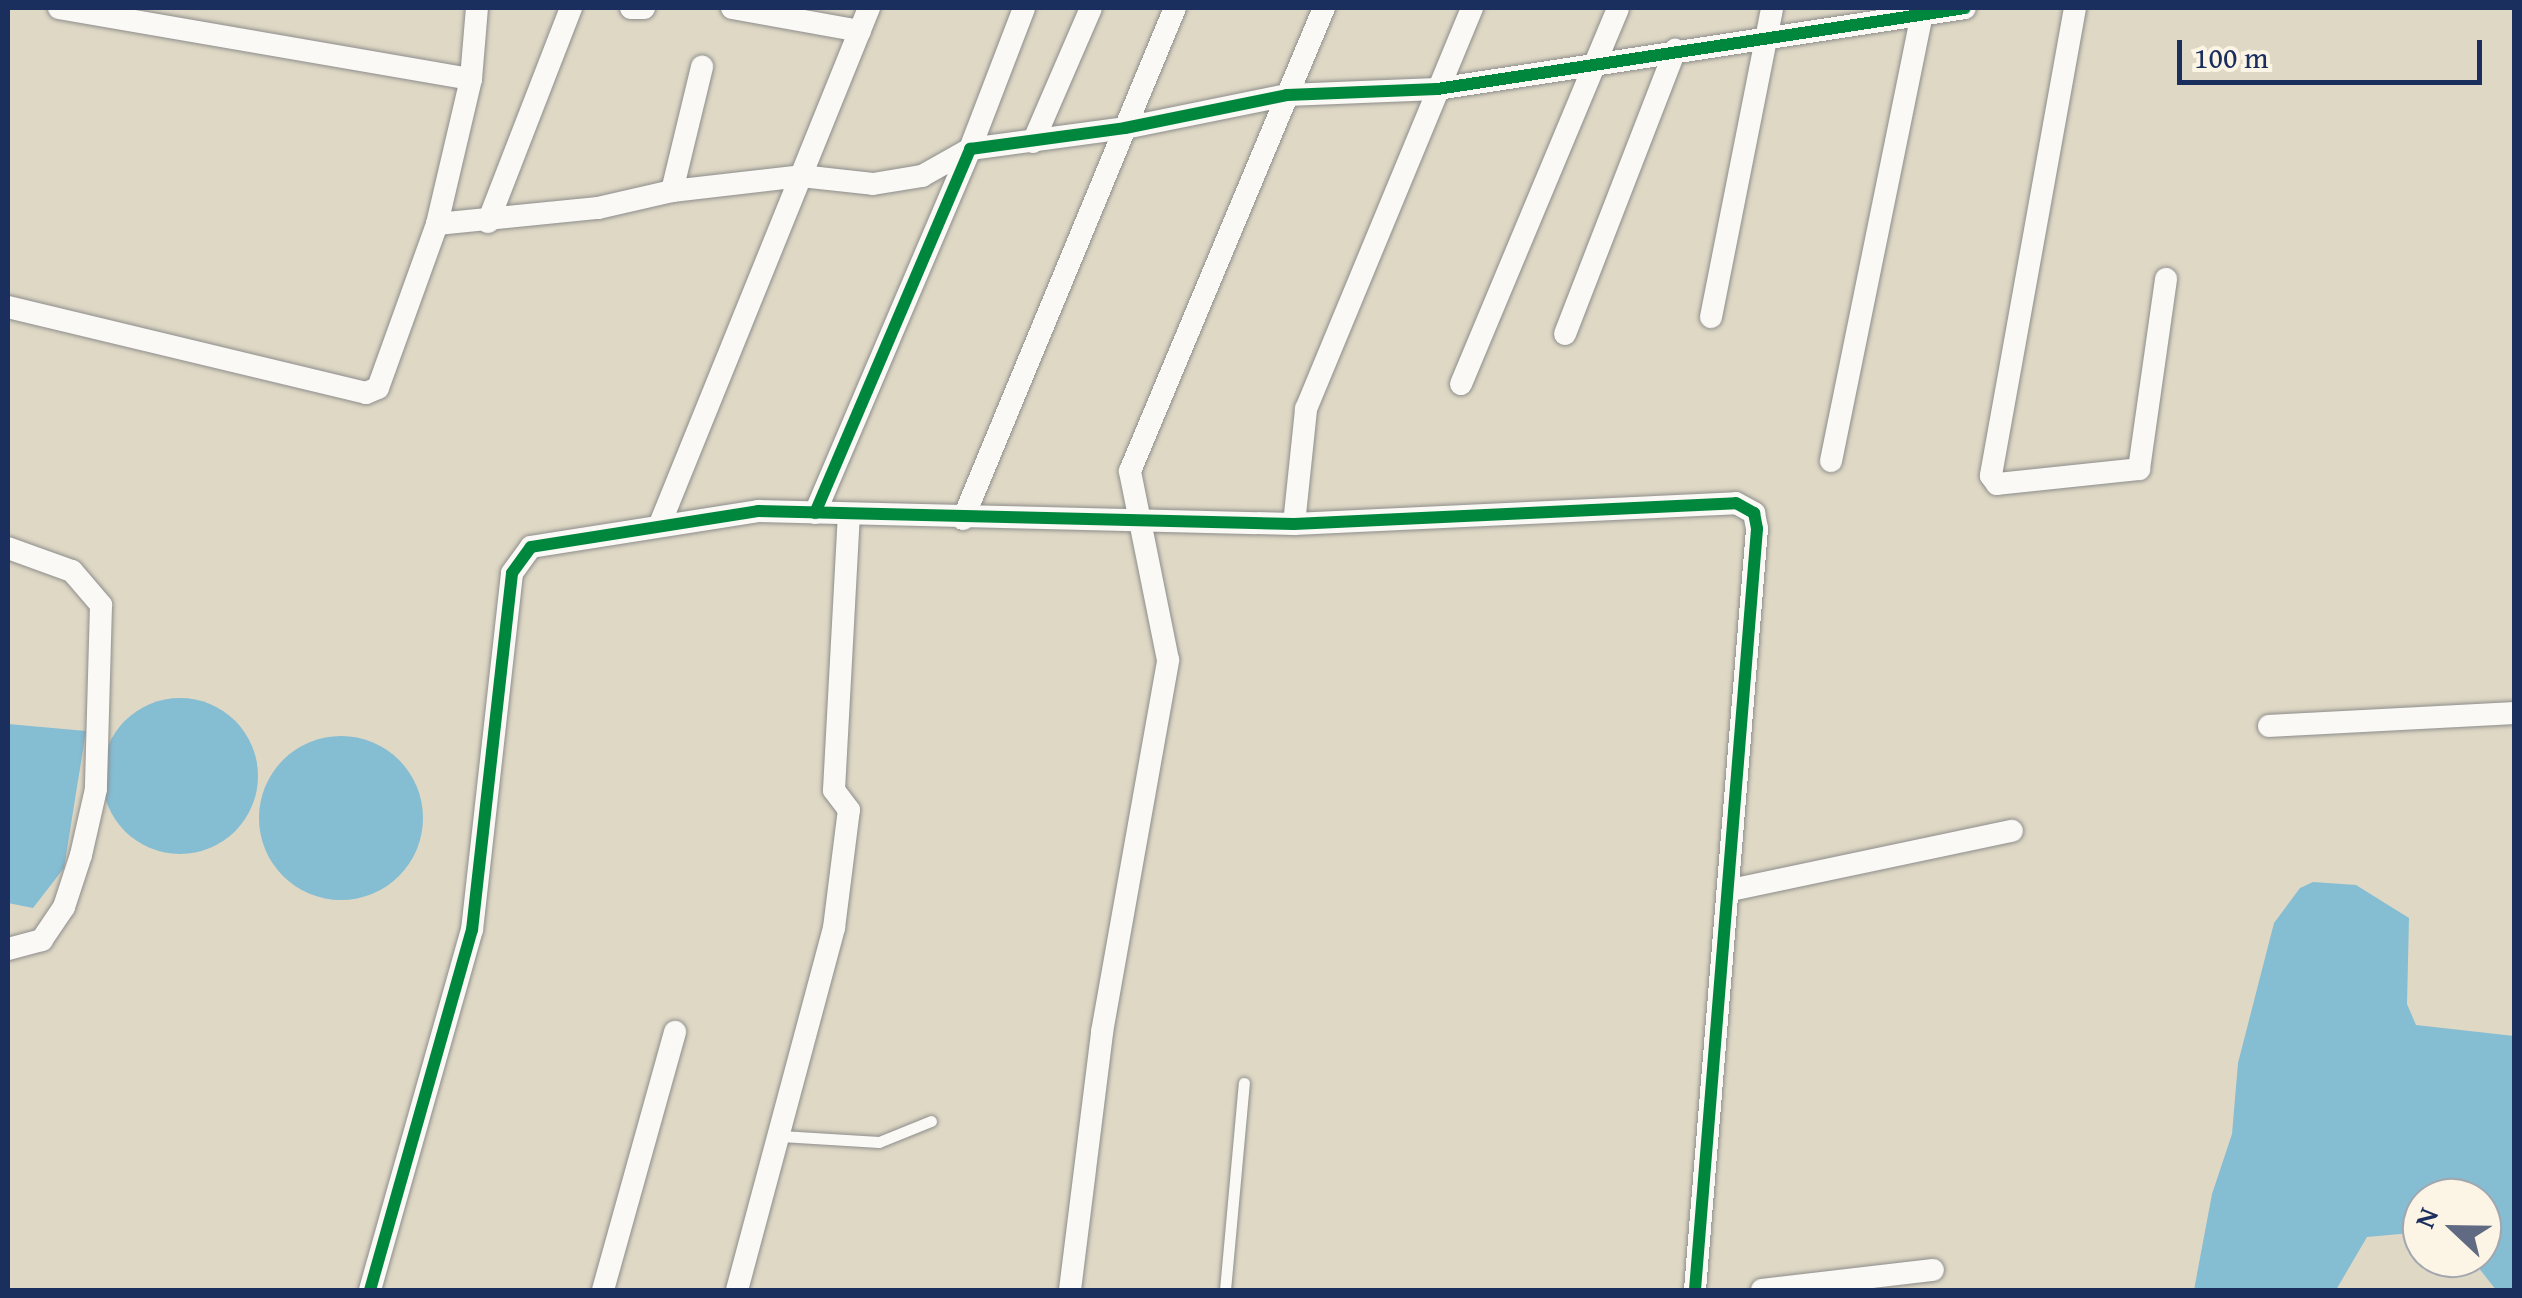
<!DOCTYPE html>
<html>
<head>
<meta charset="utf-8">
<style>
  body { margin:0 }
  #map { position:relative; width:2522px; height:1298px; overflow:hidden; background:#dfd8c5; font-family:"Gentium Book Plus",serif }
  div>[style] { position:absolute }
  .water>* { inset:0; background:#85bdd3 }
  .round { border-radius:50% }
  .roads { filter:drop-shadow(0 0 2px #8d8d8b) drop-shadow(0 0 2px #8d8d8b) }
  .service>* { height:11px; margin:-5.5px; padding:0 5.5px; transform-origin:5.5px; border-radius:5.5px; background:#faf9f6 }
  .minor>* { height:22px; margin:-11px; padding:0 11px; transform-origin:11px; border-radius:11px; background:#faf9f6 }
  .cycleway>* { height:12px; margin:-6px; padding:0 6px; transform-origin:6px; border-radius:6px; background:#00873e }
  span { translate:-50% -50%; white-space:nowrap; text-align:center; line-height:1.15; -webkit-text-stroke:10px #fcf5e5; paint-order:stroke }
  .frame { position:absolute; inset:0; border:10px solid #1b2f5e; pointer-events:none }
  .north { position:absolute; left:2402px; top:1178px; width:100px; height:100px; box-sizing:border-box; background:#fcf5e5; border:2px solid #a2a6af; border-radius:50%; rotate:292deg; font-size:28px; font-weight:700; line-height:40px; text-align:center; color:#1b2f5e }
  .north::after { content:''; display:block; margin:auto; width:35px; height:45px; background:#606a82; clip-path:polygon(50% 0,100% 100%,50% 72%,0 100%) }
  .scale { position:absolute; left:2177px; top:40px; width:305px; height:45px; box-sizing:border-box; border:5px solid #1b2f5e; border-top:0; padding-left:12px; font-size:30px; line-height:35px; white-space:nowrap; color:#1b2f5e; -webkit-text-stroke:8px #fcf5e5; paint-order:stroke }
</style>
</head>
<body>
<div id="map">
  <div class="water">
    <i class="round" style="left:102px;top:698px;width:156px;height:156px"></i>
    <i style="clip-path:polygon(8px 724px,86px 731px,64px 868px,33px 908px,8px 903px)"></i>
    <i class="round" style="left:259px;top:736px;width:164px;height:164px"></i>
    <i style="clip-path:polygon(2313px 882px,2356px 885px,2409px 918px,2407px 1004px,2416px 1025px,2514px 1036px,2514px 1290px,2496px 1290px,2471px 1258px,2482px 1258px,2482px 1198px,2422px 1198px,2422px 1232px,2367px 1237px,2336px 1290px,2194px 1290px,2212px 1194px,2232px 1134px,2238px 1063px,2274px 923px,2300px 888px)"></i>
  </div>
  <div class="roads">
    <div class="service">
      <i style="left:781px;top:1136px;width:98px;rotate:3.5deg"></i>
      <i style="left:879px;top:1142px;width:56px;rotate:-22deg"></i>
      <i style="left:1225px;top:1290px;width:208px;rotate:-84.8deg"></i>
    </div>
    <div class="minor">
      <i style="left:59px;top:8px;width:418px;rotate:9.8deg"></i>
      <i style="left:471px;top:79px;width:149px;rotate:103.2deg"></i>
      <i style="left:437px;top:224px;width:162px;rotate:-5.7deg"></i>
      <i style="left:598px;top:208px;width:76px;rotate:-12.9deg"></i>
      <i style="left:672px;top:191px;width:130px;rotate:-6.6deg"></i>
      <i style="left:801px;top:176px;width:72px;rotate:6.3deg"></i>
      <i style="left:873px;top:184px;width:50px;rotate:-9.3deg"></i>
      <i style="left:922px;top:176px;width:55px;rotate:-29.4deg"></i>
      <i style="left:970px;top:149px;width:151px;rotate:-69deg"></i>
      <i style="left:631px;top:8px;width:13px"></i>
      <i style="left:732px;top:8px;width:130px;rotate:10.2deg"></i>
      <i style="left:2075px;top:8px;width:475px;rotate:100.2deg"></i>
      <i style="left:1991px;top:476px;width:10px;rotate:53deg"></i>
      <i style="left:1997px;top:484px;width:143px;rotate:-6deg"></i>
      <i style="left:2139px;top:469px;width:192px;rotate:-81.9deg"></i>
      <i style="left:471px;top:79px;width:71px;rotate:-85.2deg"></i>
      <i style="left:1033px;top:142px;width:146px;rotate:-66.6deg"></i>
      <i style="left:672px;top:191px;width:128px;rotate:-76.4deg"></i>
      <i style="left:488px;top:222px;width:230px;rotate:-68.8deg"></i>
      <i style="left:8px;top:307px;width:368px;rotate:13.5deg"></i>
      <i style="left:366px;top:393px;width:13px;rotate:-23deg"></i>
      <i style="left:378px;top:388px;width:174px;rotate:-70.2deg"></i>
      <i style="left:1711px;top:317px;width:315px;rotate:-78.8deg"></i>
      <i style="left:1565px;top:334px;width:305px;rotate:-68.8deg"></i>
      <i style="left:1461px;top:384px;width:407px;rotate:-67.3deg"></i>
      <i style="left:1831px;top:461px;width:462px;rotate:-78.5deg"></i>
      <i style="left:815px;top:513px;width:396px;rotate:-66.9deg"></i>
      <i style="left:970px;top:149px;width:156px;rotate:-7.7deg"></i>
      <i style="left:1125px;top:128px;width:165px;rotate:-11.5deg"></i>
      <i style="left:1287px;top:95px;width:150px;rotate:-2.3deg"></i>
      <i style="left:1437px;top:89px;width:534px;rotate:-8.72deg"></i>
      <i style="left:963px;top:519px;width:553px;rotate:-67.47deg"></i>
      <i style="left:660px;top:524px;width:557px;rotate:-67.95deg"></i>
      <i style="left:1294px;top:524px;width:116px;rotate:-84deg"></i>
      <i style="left:1306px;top:409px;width:434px;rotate:-67.5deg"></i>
      <i style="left:8px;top:548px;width:68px;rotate:19.8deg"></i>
      <i style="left:72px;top:571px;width:45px;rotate:49.5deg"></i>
      <i style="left:101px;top:605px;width:184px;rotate:91.6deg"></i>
      <i style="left:96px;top:789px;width:68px;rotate:102.8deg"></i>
      <i style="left:81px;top:855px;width:55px;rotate:108.1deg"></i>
      <i style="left:64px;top:907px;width:40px;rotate:124deg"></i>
      <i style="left:42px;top:940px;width:35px;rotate:165deg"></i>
      <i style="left:2269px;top:726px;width:245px;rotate:-3deg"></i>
      <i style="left:1731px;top:890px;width:287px;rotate:-11.9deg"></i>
      <i style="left:370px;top:1290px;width:374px;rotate:-74.2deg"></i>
      <i style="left:472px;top:930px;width:359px;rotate:-83.6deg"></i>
      <i style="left:512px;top:573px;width:32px;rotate:-54deg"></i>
      <i style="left:531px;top:547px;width:230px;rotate:-9deg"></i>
      <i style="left:758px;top:511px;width:536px;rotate:1.39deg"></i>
      <i style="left:1294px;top:524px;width:442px;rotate:-2.7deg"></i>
      <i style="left:1736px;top:503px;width:21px;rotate:29deg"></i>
      <i style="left:1754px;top:513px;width:16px;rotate:79deg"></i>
      <i style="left:1757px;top:529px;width:764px;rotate:94.66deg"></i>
      <i style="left:603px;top:1290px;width:268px;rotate:-74.4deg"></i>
      <i style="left:737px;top:1290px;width:375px;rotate:-75deg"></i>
      <i style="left:834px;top:928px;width:119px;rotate:-82.8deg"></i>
      <i style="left:849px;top:810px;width:25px;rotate:-127deg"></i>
      <i style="left:834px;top:790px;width:276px;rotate:-86.9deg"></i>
      <i style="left:1070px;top:1290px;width:260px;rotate:-82.9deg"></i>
      <i style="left:1102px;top:1032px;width:378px;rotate:-79.9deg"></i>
      <i style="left:1168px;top:660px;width:193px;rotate:-101.4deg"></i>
      <i style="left:1130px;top:471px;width:502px;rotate:-67.27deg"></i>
      <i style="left:1762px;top:1290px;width:172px;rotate:-6.7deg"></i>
    </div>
  </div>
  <div class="cycleway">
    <i style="left:815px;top:513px;width:396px;rotate:-66.9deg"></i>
    <i style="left:970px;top:149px;width:156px;rotate:-7.7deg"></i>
    <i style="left:1125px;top:128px;width:165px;rotate:-11.5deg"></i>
    <i style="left:1287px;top:95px;width:150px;rotate:-2.3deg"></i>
    <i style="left:1437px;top:89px;width:534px;rotate:-8.72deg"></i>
    <i style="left:370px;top:1290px;width:374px;rotate:-74.2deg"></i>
    <i style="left:472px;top:930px;width:359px;rotate:-83.6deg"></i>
    <i style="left:512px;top:573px;width:32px;rotate:-54deg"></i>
    <i style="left:531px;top:547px;width:230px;rotate:-9deg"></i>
    <i style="left:758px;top:511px;width:536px;rotate:1.39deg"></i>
    <i style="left:1294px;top:524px;width:442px;rotate:-2.7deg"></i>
    <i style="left:1736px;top:503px;width:21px;rotate:29deg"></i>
    <i style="left:1754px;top:513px;width:16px;rotate:79deg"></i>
    <i style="left:1757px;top:529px;width:764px;rotate:94.66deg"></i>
  </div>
  <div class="frame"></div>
  <div class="north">N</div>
  <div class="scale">100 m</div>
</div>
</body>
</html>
